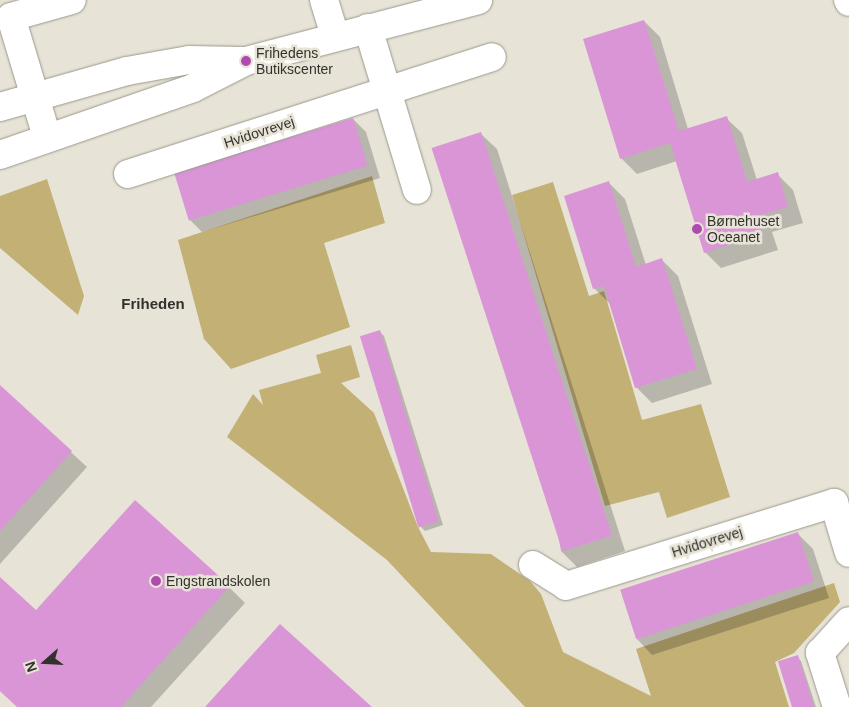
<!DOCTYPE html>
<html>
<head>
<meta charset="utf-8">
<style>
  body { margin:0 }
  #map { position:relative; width:849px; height:707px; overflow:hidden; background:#e7e4d7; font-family:Arial,sans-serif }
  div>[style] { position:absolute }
  .green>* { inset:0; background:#c2b075 }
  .shadow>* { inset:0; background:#0003 }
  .building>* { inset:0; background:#d995d6; transform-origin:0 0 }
  .roads { filter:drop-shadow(0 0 1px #9b978b) drop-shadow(0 0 1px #9b978b) }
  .minor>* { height:28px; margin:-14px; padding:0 14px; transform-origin:14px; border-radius:14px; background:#fff }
  .dots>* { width:14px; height:14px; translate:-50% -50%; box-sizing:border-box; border:2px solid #e7e4d7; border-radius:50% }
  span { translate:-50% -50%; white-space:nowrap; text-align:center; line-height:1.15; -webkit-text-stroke:5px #e7e4d7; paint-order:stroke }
  .poi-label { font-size:14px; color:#32312c }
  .left { translate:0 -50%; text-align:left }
  .street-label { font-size:14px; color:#32312c }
  .neighbourhood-label { font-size:15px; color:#32312c; font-weight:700 }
  .north { position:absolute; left:20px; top:637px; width:50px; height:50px; -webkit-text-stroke:4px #e7e4d7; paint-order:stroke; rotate:251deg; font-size:14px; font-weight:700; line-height:20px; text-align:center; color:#32312c }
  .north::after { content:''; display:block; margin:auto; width:18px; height:22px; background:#32312c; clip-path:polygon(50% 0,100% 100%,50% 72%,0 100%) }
</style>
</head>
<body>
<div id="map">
  <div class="green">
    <i style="clip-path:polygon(372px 176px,385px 223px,324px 243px,350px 327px,231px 369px,204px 339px,178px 240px)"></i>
    <i style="clip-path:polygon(47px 179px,84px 296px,78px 315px,0 248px,0 196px)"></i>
    <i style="clip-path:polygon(553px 182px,589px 296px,604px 291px,642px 420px,701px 404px,730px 497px,667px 518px,659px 492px,605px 506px,512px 195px)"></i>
    <i style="clip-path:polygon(351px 345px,360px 377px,341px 383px,374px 413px,418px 527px,431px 552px,491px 554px,530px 581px,541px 594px,563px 652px,651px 696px,636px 649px,834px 583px,840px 602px,794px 653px,775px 662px,789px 707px,525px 707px,387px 560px,227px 437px,253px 394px,263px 405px,259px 390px,321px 373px,316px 355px)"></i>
  </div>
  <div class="shadow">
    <i style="clip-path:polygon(644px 21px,660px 37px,688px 129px,726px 118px,742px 133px,757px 180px,777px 174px,793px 190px,803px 223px,772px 232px,778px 250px,721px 268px,705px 252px,677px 161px,637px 174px,621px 158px)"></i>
    <i style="clip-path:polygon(353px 119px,366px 132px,380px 178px,202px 232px,190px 220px)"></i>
    <i style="clip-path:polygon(481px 134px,497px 149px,625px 551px,577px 567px,561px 551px)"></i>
    <i style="clip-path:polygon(609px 183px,625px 199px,646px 265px,662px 260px,678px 276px,712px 384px,652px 403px,636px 387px,610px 304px,594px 288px)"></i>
    <i style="clip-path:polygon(380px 332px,384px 336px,443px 525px,425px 531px,421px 527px)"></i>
    <i style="clip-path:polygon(0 387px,87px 467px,0 564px)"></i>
    <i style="clip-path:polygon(798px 534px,813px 549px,829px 598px,652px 655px,637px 639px)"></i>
    <i style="clip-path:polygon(0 579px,36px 612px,229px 587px,245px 603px,151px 707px,18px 707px,0 691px)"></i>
    <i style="clip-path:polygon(797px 657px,801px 661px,816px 707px,793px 707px)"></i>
  </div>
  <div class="building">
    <i style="clip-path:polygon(644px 20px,679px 131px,727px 116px,747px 182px,778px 172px,788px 207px,757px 216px,763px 234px,704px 253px,670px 143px,620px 159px,583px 39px)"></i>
    <i style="left:353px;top:118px;width:50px;height:187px;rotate:73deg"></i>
    <i style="left:481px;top:132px;width:424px;height:52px;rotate:72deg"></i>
    <i style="clip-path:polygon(609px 181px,636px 267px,662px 258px,697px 369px,635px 388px,604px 286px,593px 289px,564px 196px)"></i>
    <i style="left:380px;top:330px;width:200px;height:21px;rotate:73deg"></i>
    <i style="clip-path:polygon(0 385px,72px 451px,0 531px)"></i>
    <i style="clip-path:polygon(135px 500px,230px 586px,121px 707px,17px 707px,0 691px,0 577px,36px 610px)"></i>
    <i style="left:798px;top:532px;width:52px;height:187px;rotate:72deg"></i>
    <i style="clip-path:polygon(280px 624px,372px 707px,205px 707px)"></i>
    <i style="left:798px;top:655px;width:54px;height:21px;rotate:73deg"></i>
  </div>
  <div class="roads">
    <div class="minor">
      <i style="left:324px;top:0;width:38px;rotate:73deg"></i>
      <i style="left:848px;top:0;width:2px;rotate:63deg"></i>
      <i style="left:368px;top:28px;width:169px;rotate:73.2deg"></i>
      <i style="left:0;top:107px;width:132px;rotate:-15.8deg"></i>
      <i style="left:127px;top:71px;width:63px;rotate:-10.1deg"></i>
      <i style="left:189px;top:60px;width:53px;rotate:1.1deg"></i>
      <i style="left:47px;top:137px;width:125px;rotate:-106.7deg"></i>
      <i style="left:11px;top:17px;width:63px;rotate:-15.6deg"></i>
      <i style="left:0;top:155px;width:204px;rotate:-19.1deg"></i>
      <i style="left:193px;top:88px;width:59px;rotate:-27deg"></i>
      <i style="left:246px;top:61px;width:240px;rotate:-14.7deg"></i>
      <i style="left:128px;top:174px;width:382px;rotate:-17.8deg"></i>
      <i style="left:533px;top:565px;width:39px;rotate:32deg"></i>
      <i style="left:566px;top:586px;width:281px;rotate:-17.2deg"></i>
      <i style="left:834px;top:503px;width:52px;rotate:73.3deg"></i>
      <i style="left:837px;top:707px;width:57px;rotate:-107.5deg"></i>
      <i style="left:820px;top:653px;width:43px;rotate:-47.8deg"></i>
    </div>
  </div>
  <div class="dots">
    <i style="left:246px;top:61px;background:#b04aaf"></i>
    <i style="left:697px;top:229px;background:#b04aaf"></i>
    <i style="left:156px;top:581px;background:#b04aaf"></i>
  </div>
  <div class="poi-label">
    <span class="left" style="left:256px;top:61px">Frihedens<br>Butikscenter</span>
    <span class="left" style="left:707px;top:229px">Børnehuset<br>Oceanet</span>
    <span class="left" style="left:166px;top:581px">Engstrandskolen</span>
  </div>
  <div class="street-label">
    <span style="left:259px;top:132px;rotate:-18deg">Hvidovrevej</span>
    <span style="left:707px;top:542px;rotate:-17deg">Hvidovrevej</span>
  </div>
  <div class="neighbourhood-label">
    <span style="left:153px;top:304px">Friheden</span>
  </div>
  <div class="north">N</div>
</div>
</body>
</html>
